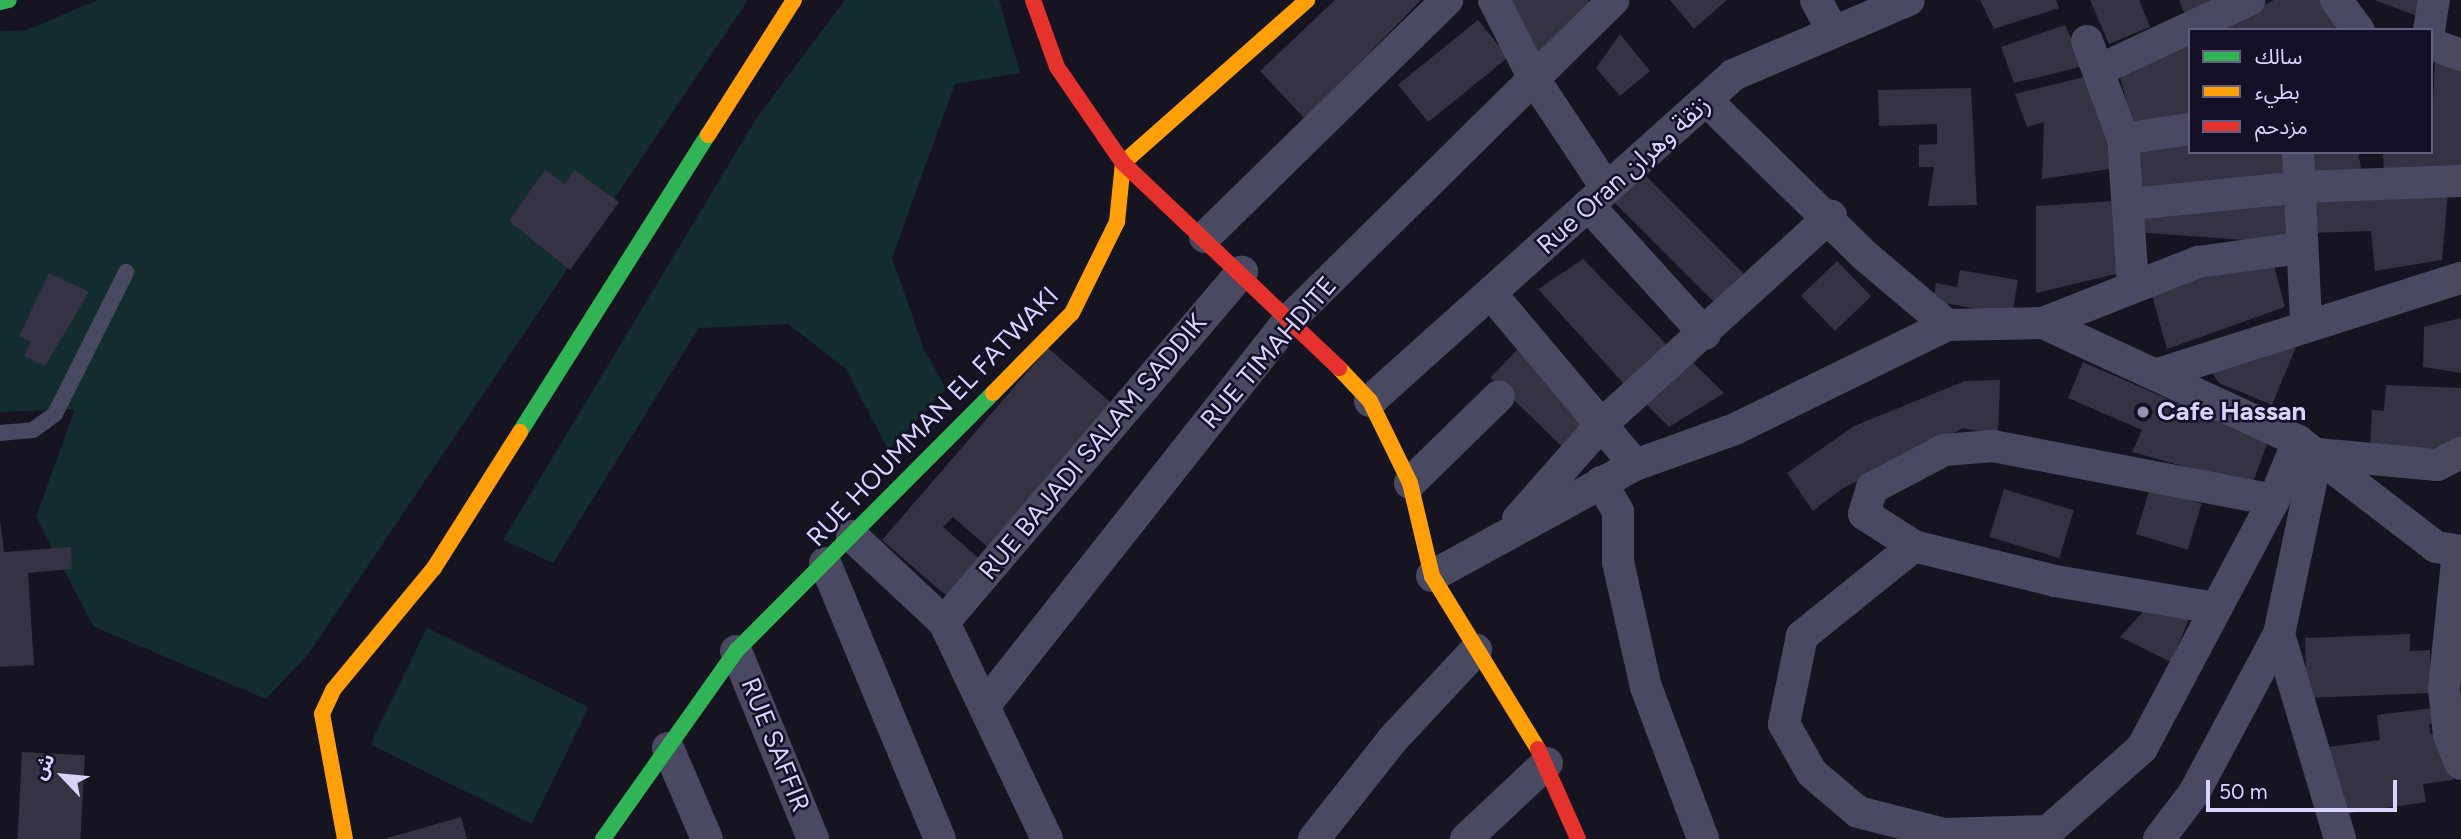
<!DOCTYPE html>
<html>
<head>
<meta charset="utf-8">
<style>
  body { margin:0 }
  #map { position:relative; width:2461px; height:839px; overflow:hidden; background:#161421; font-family:Figtree,"Noto Sans Arabic",sans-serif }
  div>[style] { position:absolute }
  .green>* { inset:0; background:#132c2d; transform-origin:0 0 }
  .building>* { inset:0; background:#343243; transform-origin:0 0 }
  .lane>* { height:16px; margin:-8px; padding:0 8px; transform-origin:8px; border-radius:8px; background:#4a4962 }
  .street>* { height:32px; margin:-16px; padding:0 16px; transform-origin:16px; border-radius:16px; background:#4a4962 }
  .fast>* { height:16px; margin:-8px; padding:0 8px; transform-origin:8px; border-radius:8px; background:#30b455 }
  .slow>* { height:16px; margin:-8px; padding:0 8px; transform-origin:8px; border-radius:8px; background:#ff9f0a }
  .jam>* { height:16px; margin:-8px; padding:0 8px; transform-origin:8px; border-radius:8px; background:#e5322d }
  .dots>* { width:19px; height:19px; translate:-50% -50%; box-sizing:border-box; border:4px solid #130f26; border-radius:50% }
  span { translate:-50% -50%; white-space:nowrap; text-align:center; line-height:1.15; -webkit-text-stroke:5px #130f26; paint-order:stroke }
  .street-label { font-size:26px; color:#d9d4ff }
  .poi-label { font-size:26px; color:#d9d4ff; font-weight:700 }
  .left { translate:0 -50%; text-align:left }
  .legend { position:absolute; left:2188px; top:28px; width:245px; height:126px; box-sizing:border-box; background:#130f26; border:2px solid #625e7d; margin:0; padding:9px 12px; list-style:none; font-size:21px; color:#d9d4ff }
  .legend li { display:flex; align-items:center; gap:14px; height:35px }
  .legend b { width:35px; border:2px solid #625e7d }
  .north { position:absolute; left:28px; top:741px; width:70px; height:70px; -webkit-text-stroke:5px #130f26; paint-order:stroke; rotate:296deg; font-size:19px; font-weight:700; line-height:28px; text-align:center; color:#d9d4ff }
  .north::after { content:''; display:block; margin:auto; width:24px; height:32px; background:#d9d4ff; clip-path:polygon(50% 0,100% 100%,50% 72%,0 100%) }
  .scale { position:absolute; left:2206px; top:780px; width:191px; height:32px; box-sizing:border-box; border:4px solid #d9d4ff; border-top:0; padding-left:9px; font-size:21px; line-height:24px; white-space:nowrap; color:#d9d4ff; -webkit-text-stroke:5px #130f26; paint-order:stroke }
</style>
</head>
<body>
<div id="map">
  <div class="green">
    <i style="clip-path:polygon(98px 0,748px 0,310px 652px,266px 699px,94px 627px,36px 517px,75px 409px,0 412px,0 31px,27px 30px)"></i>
    <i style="clip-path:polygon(845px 0,999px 0,1020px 73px,955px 84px,892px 258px,924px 349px,946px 389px,888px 450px,846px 369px,788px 324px,699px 328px,553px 563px,503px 540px,756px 119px)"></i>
    <i style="left:427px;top:628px;width:180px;height:130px;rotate:26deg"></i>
  </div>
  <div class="building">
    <i style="clip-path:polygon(1335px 0,1421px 0,1305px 119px,1260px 71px)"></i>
    <i style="clip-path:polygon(1503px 0,1588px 0,1590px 7px,1538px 67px)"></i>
    <i style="clip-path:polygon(1670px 0,1727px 0,1694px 29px)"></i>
    <i style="clip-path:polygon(1980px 0,2056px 0,2059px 8px,1994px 29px)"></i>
    <i style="clip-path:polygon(2090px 0,2139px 0,2150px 27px,2109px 44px)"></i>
    <i style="clip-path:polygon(2179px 0,2229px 0,2185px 15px)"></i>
    <i style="clip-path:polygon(2274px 0,2323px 0,2342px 30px,2214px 30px)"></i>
    <i style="clip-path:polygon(2374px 0,2418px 0,2415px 15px)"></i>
    <i style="left:1478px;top:20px;width:48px;height:103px;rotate:51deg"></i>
    <i style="clip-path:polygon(2065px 25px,2084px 66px,2014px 83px,2001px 47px)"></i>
    <i style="clip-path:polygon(1620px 34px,1650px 71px,1620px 96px,1596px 68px)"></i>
    <i style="clip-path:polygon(2190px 40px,2190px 119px,2134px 131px,2118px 69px)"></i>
    <i style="clip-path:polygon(2435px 59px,2461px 66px,2461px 174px,2384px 173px,2383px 152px,2431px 152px)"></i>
    <i style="clip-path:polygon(2084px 77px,2104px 120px,2110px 169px,2042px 179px,2044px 122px,2027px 127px,2015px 94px)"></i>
    <i style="clip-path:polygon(1971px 88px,1977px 205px,1928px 206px,1934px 167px,1919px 167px,1919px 145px,1937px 144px,1937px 124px,1879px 126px,1878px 90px)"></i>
    <i style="clip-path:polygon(2190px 136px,2190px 152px,2287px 152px,2288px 179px,2138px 199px,2134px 146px)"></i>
    <i style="clip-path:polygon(2310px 152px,2358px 152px,2362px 173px,2311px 179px)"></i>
    <i style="clip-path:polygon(545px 170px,565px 184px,574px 170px,619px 202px,570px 270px,509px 221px)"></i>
    <i style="left:1640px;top:170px;width:146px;height:41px;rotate:45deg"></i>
    <i style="clip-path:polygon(2448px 193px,2442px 260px,2375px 271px,2371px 231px,2310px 233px,2310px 194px)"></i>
    <i style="left:2290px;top:196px;width:47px;height:152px;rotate:94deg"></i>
    <i style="clip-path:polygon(2112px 201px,2120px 273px,2036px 293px,2036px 206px)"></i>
    <i style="clip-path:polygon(1583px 259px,1678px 356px,1635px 396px,1538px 289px)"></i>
    <i style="left:1837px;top:261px;width:49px;height:50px;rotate:46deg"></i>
    <i style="clip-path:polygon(2273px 262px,2285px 307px,2167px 349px,2151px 292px,2239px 263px)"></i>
    <i style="clip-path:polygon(1960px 270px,2018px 280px,2012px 315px,1933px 301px,1936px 283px,1957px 287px)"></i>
    <i style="clip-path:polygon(49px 273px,89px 292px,45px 366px,24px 356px,31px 342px,19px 336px)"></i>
    <i style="clip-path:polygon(2461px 318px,2461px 373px,2423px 367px,2424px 327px)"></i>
    <i style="clip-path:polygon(2298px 342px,2272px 405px,2219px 383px,2206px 365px)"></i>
    <i style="clip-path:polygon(1048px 348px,1116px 407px,992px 551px,953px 517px,943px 527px,981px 560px,949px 598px,882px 540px)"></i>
    <i style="left:1519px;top:348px;width:105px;height:41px;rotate:44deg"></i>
    <i style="clip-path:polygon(1688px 358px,1724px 393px,1669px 427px,1642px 400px)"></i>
    <i style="clip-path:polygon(2083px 362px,2179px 404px,2271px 433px,2252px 485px,2132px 452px,2142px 430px,2068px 398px)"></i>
    <i style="clip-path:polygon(2000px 380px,1998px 435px,1963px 428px,1843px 488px,1813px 511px,1787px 473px,1854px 426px,1965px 381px)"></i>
    <i style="clip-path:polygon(2386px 385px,2461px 388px,2461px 446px,2370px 452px,2372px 410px,2384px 411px)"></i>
    <i style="left:2150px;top:488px;width:54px;height:48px;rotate:17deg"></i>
    <i style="left:2004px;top:489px;width:73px;height:50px;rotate:17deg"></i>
    <i style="clip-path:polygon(0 518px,4px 552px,71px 547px,72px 569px,28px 573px,34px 665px,0 667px)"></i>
    <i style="clip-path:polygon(2149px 605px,2192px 612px,2171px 662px,2120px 637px)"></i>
    <i style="clip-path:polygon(2410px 634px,2410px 651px,2430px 650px,2431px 693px,2307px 698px,2305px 638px)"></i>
    <i style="clip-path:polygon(2441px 707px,2443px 722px,2429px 724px,2430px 733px,2448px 742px,2453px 780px,2423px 784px,2426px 802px,2338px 815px,2328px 747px,2380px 740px,2377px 715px)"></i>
    <i style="left:22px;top:752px;width:63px;height:87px;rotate:3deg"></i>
    <i style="clip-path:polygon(461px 817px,467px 839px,388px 839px,387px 838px)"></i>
  </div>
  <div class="lane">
    <i style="left:0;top:433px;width:33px;rotate:-5deg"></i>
    <i style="left:33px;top:430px;width:27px;rotate:-36deg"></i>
    <i style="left:55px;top:414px;width:159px;rotate:-63.4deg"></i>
  </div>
  <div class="street">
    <i style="left:1494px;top:0;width:89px;rotate:63.1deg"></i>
    <i style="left:1534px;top:79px;width:128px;rotate:56.4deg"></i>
    <i style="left:1816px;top:0;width:34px;rotate:62deg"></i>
    <i style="left:2336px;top:0;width:38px;rotate:53deg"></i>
    <i style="left:2429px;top:30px;width:30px;rotate:-81deg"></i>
    <i style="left:2087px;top:41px;width:104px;rotate:69.8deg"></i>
    <i style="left:2123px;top:139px;width:145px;rotate:86.1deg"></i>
    <i style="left:2431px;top:44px;width:32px;rotate:20deg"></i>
    <i style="left:2099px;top:70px;width:166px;rotate:-25deg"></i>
    <i style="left:1707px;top:101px;width:219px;rotate:44.4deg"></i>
    <i style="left:1863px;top:254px;width:110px;rotate:40.2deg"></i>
    <i style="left:2123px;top:139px;width:68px;rotate:-8.5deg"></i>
    <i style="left:2298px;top:152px;width:170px;rotate:87.3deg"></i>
    <i style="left:2131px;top:204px;width:170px;rotate:-5.7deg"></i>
    <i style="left:2300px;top:187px;width:161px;rotate:-2.1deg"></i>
    <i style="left:1588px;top:205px;width:174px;rotate:47.8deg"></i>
    <i style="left:1205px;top:237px;width:339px;rotate:-44.4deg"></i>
    <i style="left:1492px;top:295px;width:222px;rotate:49.9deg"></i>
    <i style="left:2043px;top:323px;width:281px;rotate:24.8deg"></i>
    <i style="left:2298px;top:441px;width:174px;rotate:37.5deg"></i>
    <i style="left:2436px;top:547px;width:25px;rotate:9deg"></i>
    <i style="left:2161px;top:373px;width:315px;rotate:-17.6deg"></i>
    <i style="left:1370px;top:401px;width:488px;rotate:-41.9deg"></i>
    <i style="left:1733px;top:75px;width:191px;rotate:-23.1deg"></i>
    <i style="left:2317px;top:454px;width:184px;rotate:101.9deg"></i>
    <i style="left:2279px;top:634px;width:214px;rotate:73.4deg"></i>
    <i style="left:2317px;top:454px;width:121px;rotate:5.2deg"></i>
    <i style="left:2437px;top:465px;width:27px;rotate:-27deg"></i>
    <i style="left:1601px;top:482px;width:34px;rotate:60deg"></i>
    <i style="left:1618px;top:512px;width:50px;rotate:90deg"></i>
    <i style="left:1618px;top:562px;width:128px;rotate:77.4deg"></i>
    <i style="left:1646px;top:687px;width:162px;rotate:69.4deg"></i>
    <i style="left:1410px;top:483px;width:124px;rotate:-44.3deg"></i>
    <i style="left:1518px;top:519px;width:125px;rotate:-48.6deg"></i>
    <i style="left:1601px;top:425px;width:311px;rotate:-42.3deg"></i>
    <i style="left:852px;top:536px;width:126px;rotate:43.1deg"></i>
    <i style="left:944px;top:622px;width:240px;rotate:64.6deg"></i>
    <i style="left:1914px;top:546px;width:144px;rotate:141.2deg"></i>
    <i style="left:1802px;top:636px;width:90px;rotate:101.6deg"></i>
    <i style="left:1784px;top:724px;width:56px;rotate:60.3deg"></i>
    <i style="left:1812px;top:773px;width:60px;rotate:40.3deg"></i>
    <i style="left:1858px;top:812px;width:89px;rotate:14.3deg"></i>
    <i style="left:1944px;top:834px;width:104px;rotate:-1.7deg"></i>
    <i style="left:2048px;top:831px;width:125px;rotate:-41.4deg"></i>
    <i style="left:2142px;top:748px;width:281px;rotate:-62deg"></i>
    <i style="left:2274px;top:500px;width:64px;rotate:-67.9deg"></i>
    <i style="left:2458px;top:551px;width:139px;rotate:95.8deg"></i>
    <i style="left:2444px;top:689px;width:46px;rotate:83.8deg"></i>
    <i style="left:2449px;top:735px;width:31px;rotate:68deg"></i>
    <i style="left:825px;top:563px;width:299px;rotate:67.4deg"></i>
    <i style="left:1432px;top:576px;width:231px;rotate:-28.7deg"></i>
    <i style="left:1635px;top:465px;width:106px;rotate:-19.8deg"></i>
    <i style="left:1735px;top:429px;width:236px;rotate:-26.1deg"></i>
    <i style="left:1947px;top:325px;width:96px;rotate:-1.2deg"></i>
    <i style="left:2043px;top:323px;width:167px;rotate:-21.5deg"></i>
    <i style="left:2198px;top:262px;width:103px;rotate:-7.8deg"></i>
    <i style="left:2215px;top:608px;width:162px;rotate:-170.4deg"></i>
    <i style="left:2055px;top:581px;width:145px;rotate:-166.1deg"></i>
    <i style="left:1914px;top:546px;width:59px;rotate:-147.4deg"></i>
    <i style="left:1864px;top:514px;width:27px;rotate:-73deg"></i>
    <i style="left:1872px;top:488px;width:81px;rotate:-27.8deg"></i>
    <i style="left:1944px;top:450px;width:49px;rotate:-4.7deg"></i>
    <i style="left:1993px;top:446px;width:286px;rotate:10.9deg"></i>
    <i style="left:944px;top:622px;width:460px;rotate:-49.6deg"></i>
    <i style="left:736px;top:651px;width:203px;rotate:67.7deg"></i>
    <i style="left:985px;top:705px;width:493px;rotate:-51.7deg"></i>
    <i style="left:1291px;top:318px;width:453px;rotate:-44.6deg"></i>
    <i style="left:668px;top:748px;width:99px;rotate:66.8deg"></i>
    <i style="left:1314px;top:839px;width:127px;rotate:-51.7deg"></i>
    <i style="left:1393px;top:739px;width:122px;rotate:-47deg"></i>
    <i style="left:1466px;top:839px;width:111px;rotate:-43.2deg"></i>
    <i style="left:2159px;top:839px;width:58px;rotate:-52.7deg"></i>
    <i style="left:2194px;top:793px;width:180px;rotate:-61.9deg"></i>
  </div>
  <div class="fast">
    <i style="left:0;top:2px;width:9px;rotate:-13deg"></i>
    <i style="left:520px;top:432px;width:352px;rotate:-57.7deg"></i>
    <i style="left:603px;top:839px;width:230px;rotate:-54.7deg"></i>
    <i style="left:736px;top:651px;width:364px;rotate:-45.1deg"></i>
  </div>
  <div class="slow">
    <i style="left:708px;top:135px;width:160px;rotate:-57.5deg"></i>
    <i style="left:1339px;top:368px;width:45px;rotate:46.8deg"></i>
    <i style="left:1370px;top:401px;width:91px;rotate:64deg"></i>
    <i style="left:1410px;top:483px;width:96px;rotate:76.7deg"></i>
    <i style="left:1432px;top:576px;width:203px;rotate:58.5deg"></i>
    <i style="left:993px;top:393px;width:112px;rotate:-45.4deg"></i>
    <i style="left:1072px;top:313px;width:102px;rotate:-63.7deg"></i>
    <i style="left:1117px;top:222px;width:59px;rotate:-84.2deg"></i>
    <i style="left:1123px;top:163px;width:246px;rotate:-41.5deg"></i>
    <i style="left:345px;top:839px;width:127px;rotate:-100.4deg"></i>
    <i style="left:322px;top:714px;width:26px;rotate:-65deg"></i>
    <i style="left:333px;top:690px;width:158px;rotate:-50.4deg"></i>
    <i style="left:434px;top:568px;width:161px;rotate:-57.7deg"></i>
  </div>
  <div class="jam">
    <i style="left:1033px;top:0;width:71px;rotate:70.3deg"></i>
    <i style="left:1057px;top:67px;width:116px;rotate:55.5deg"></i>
    <i style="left:1123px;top:163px;width:298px;rotate:43.5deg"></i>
    <i style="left:1538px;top:749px;width:98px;rotate:66deg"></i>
  </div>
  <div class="dots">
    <i style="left:2143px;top:412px;background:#9591b1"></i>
  </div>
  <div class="street-label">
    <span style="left:1624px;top:175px;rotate:-42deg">Rue Oran زنقة وهران</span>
    <span style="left:1269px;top:353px;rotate:-49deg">RUE TIMAHDITE</span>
    <span style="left:933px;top:417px;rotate:-46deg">RUE HOUMMAN EL FATWAKI</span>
    <span style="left:1093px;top:447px;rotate:-50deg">RUE BAJADI SALAM SADDIK</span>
    <span style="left:775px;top:745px;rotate:68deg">RUE SAFFIR</span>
  </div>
  <div class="poi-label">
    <span class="left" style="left:2157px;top:412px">Cafe Hassan</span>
  </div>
  <ul class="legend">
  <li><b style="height:9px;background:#30b455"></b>سالك</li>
  <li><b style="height:9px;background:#ff9f0a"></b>بطيء</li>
  <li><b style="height:9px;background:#e5322d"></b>مزدحم</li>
  </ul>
  <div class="north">ش</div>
  <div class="scale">50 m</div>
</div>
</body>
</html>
